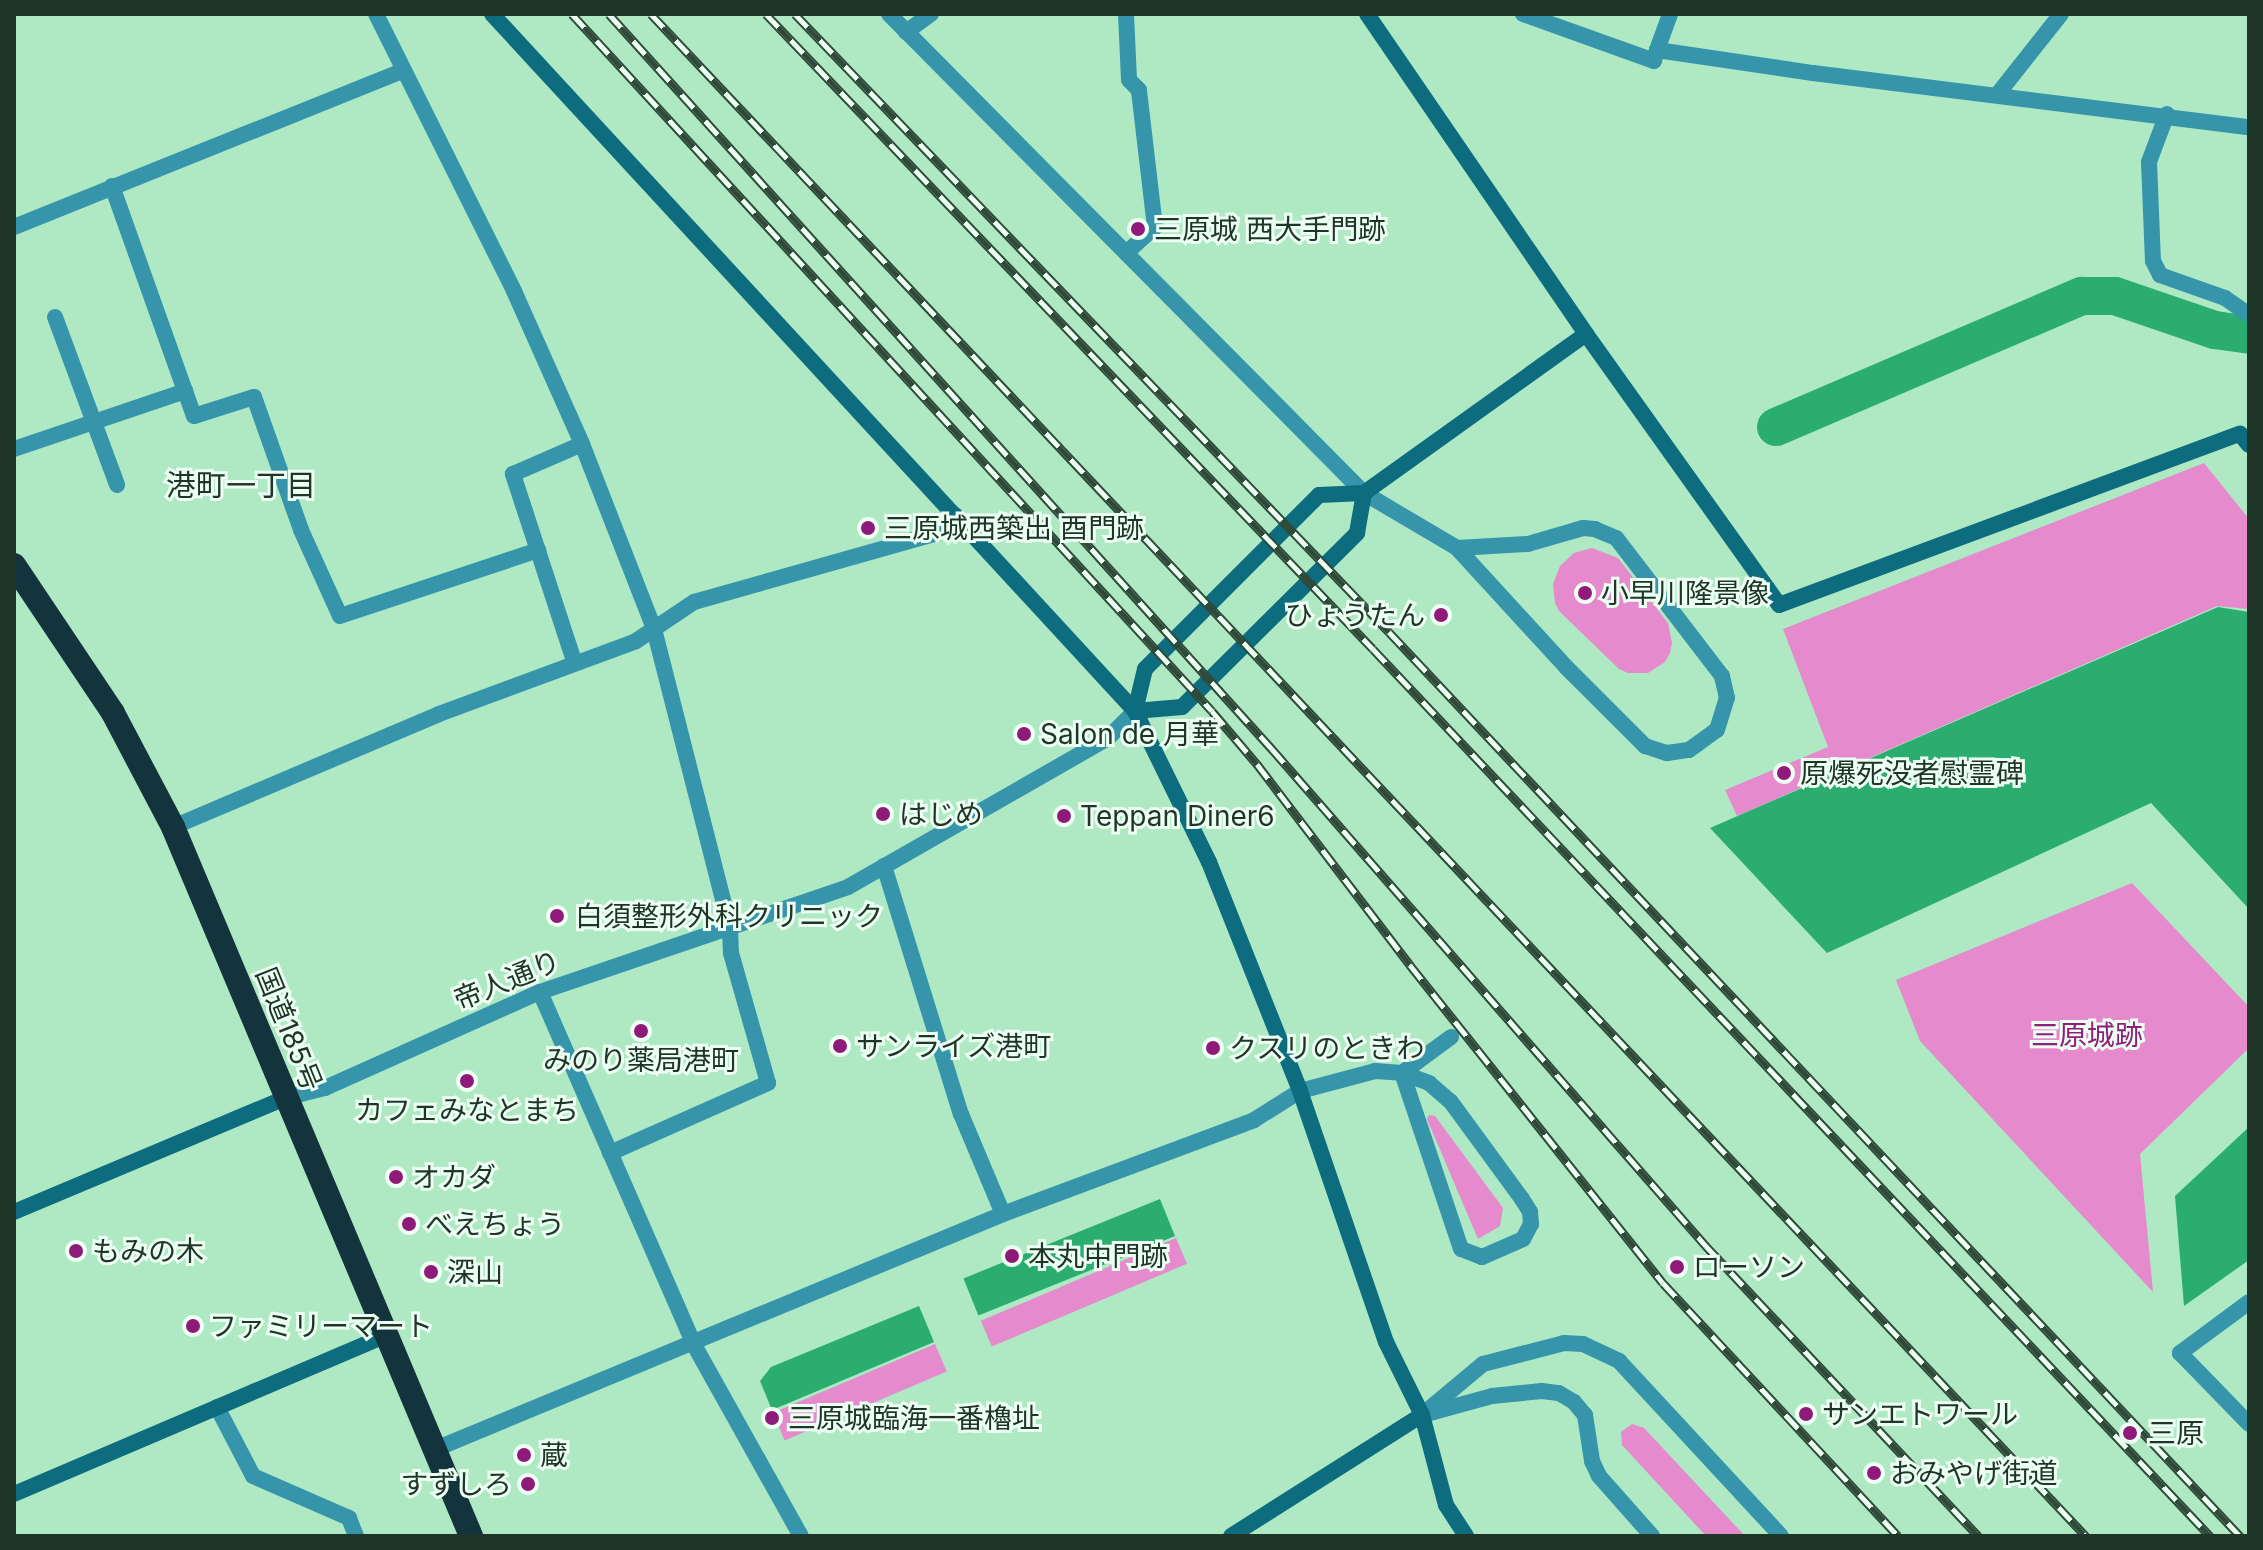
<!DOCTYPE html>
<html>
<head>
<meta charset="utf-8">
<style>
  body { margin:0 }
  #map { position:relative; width:2263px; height:1550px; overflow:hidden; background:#aee9c4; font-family:Inter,"Noto Sans JP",sans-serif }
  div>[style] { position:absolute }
  .green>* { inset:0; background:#e48acd; transform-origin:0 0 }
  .water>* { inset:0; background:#2aad6e; transform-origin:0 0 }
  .canal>* { height:38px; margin:-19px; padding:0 19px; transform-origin:19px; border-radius:19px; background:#2aad6e }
  .lane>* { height:16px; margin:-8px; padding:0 8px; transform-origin:8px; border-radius:8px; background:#3695ab }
  .street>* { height:16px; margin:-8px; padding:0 8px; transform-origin:8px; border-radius:8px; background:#3695ab }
  .secondary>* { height:16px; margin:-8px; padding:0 8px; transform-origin:8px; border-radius:8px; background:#0e6c7f }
  .highway>* { height:24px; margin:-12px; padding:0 12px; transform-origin:12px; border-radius:12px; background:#13343d }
  .rail>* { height:9px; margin-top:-4.5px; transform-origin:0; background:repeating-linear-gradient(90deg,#edfef3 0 18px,#2f4a39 0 36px); box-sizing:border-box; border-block:2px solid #2f4a39 }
  .dots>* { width:22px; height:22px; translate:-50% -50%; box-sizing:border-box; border:4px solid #edfef3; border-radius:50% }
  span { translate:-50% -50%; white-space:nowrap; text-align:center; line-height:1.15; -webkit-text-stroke:6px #edfef3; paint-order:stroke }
  .poi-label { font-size:28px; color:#1e3527 }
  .left { translate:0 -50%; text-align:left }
  .right { translate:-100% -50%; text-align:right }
  .street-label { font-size:28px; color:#1e3527 }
  .park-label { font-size:28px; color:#8f1f7b }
  .neighbourhood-label { font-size:30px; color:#1e3527 }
  .frame { position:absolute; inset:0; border:16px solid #1e3527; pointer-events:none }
</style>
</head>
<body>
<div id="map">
  <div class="green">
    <i style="clip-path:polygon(2204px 463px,2249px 519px,2249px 609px,2217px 606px,1737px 816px,1725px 790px,1828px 747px,1783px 629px)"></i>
    <i style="clip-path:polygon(1592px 548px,1618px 558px,1668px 623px,1672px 643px,1670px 653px,1665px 662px,1648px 673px,1628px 673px,1619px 669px,1559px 611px,1555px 603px,1553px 584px,1560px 566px,1574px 553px)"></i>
    <i style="clip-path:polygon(2132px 883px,2249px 1007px,2249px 1048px,2140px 1154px,2153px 1292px,1920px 1041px,1896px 980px)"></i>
    <i style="clip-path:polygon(1429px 1115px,1435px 1116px,1503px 1208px,1500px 1226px,1478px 1239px,1427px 1119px)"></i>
    <i style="left:1176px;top:1238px;width:28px;height:212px;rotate:67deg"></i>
    <i style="left:935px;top:1344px;width:30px;height:176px;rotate:67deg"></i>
    <i style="clip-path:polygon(1632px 1424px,1644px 1428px,1745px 1536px,1706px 1536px,1622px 1445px,1621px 1432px)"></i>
  </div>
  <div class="water">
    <i style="clip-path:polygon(2218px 607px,2249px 612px,2249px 909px,2151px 803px,1827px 953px,1710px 828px)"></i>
    <i style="clip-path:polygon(2249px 1127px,2249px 1260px,2184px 1306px,2175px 1196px)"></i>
    <i style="left:1160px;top:1199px;width:40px;height:212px;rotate:68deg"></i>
    <i style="clip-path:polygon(919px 1306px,934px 1342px,772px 1410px,760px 1381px,771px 1367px)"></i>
  </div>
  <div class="canal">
    <i style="left:1776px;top:427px;width:333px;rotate:-23.2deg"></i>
    <i style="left:2082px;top:296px;width:33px"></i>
    <i style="left:2115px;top:296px;width:106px;rotate:18.8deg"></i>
    <i style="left:2215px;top:330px;width:34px;rotate:8deg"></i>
  </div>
  <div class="lane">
    <i style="left:1126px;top:253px;width:39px;rotate:-42deg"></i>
    <i style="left:1155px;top:227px;width:138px;rotate:-96.7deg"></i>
    <i style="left:1139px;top:90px;width:14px;rotate:-135deg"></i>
    <i style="left:1129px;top:80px;width:66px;rotate:-92.6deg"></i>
    <i style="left:1364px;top:493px;width:108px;rotate:30.6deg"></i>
    <i style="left:1457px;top:548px;width:161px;rotate:47.5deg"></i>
    <i style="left:1566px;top:667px;width:112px;rotate:45deg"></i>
    <i style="left:1645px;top:746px;width:23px;rotate:18deg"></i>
    <i style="left:1667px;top:753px;width:22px;rotate:-8deg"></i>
    <i style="left:1689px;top:750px;width:34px;rotate:-36deg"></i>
    <i style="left:1717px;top:730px;width:34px;rotate:-73deg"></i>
    <i style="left:1727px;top:698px;width:23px;rotate:-103deg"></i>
    <i style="left:1722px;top:676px;width:174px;rotate:-127.5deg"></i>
    <i style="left:1616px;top:538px;width:23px;rotate:-157deg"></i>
    <i style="left:1595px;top:529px;width:12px;rotate:-175deg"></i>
    <i style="left:1583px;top:528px;width:57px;rotate:163.8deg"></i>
    <i style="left:1528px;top:544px;width:71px;rotate:176.8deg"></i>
    <i style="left:1402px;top:1073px;width:29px;rotate:20deg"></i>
    <i style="left:1429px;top:1083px;width:29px;rotate:41deg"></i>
    <i style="left:1451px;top:1102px;width:120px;rotate:53.8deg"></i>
    <i style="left:1522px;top:1199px;width:15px;rotate:58deg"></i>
    <i style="left:1530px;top:1212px;width:12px;rotate:85deg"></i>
    <i style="left:1531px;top:1224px;width:17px;rotate:118deg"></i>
    <i style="left:1523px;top:1239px;width:45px;rotate:156.3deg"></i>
    <i style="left:1482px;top:1257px;width:22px;rotate:-159deg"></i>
    <i style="left:1461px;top:1249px;width:186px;rotate:-108.5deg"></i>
    <i style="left:1300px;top:1091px;width:78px;rotate:-14.9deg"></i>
    <i style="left:1375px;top:1071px;width:27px;rotate:4deg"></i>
    <i style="left:1402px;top:1073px;width:61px;rotate:-36.3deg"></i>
    <i style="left:217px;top:1407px;width:78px;rotate:62.4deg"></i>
    <i style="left:253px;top:1476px;width:105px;rotate:23.6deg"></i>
    <i style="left:349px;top:1518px;width:19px;rotate:69deg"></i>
    <i style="left:1430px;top:1413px;width:64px;rotate:-15.3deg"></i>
    <i style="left:1492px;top:1396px;width:50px;rotate:-5.7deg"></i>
    <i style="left:1542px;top:1391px;width:17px;rotate:7deg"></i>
    <i style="left:1559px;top:1393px;width:17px;rotate:31deg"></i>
    <i style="left:1574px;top:1402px;width:17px;rotate:50deg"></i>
    <i style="left:1585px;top:1415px;width:47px;rotate:81.3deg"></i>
    <i style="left:1592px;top:1461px;width:17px;rotate:65deg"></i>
    <i style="left:1599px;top:1476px;width:80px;rotate:48.5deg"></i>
    <i style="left:1422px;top:1415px;width:80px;rotate:-39.9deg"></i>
    <i style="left:1483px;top:1364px;width:84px;rotate:-14.5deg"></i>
    <i style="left:1564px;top:1343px;width:19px;rotate:3deg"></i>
    <i style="left:1583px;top:1344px;width:40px;rotate:25deg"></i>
    <i style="left:1619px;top:1361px;width:238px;rotate:47.2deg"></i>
  </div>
  <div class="street">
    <i style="left:376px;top:14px;width:309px;rotate:63.5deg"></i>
    <i style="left:514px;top:291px;width:167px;rotate:66deg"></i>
    <i style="left:582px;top:444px;width:199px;rotate:68.7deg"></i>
    <i style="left:654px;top:629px;width:308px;rotate:75.7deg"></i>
    <i style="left:730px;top:927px;width:26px;rotate:88deg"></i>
    <i style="left:731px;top:953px;width:135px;rotate:74.1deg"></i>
    <i style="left:768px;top:1083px;width:173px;rotate:156.1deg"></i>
    <i style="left:889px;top:14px;width:675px;rotate:45.24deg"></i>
    <i style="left:1523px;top:14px;width:139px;rotate:19.7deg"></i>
    <i style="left:1654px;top:61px;width:11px;rotate:-75deg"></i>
    <i style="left:1657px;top:50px;width:158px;rotate:8.4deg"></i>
    <i style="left:1813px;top:73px;width:439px;rotate:7.1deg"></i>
    <i style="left:906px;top:32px;width:31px;rotate:-36deg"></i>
    <i style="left:1657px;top:50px;width:38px;rotate:-70deg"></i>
    <i style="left:1997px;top:95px;width:103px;rotate:-51.7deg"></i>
    <i style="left:2167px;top:114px;width:51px;rotate:110.6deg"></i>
    <i style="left:2149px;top:162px;width:99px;rotate:87.7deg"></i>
    <i style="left:2153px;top:261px;width:16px;rotate:63deg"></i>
    <i style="left:2160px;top:275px;width:69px;rotate:19.5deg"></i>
    <i style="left:2225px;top:298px;width:29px;rotate:35deg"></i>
    <i style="left:112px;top:186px;width:244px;rotate:70.4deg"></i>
    <i style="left:194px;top:416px;width:63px;rotate:-17.6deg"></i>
    <i style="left:254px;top:397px;width:141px;rotate:70.5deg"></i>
    <i style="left:301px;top:530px;width:94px;rotate:65.6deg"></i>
    <i style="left:340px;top:616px;width:209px;rotate:-18.4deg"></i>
    <i style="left:14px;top:227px;width:420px;rotate:-21.9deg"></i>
    <i style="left:55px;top:317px;width:179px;rotate:69.7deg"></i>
    <i style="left:14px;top:449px;width:181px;rotate:-18.7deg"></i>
    <i style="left:574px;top:661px;width:197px;rotate:-108.1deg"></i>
    <i style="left:513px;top:474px;width:75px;rotate:-23.5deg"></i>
    <i style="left:173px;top:827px;width:289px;rotate:-23deg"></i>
    <i style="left:439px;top:714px;width:210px;rotate:-20.3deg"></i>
    <i style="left:636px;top:641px;width:70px;rotate:-33.9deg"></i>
    <i style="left:694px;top:602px;width:254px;rotate:-15.8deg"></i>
    <i style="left:938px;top:533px;width:25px;rotate:-45deg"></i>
    <i style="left:884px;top:866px;width:260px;rotate:72.8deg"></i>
    <i style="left:961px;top:1114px;width:108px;rotate:67.2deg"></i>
    <i style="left:540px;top:992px;width:383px;rotate:66.4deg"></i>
    <i style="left:693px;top:1343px;width:221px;rotate:60.8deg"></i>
    <i style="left:285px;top:1098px;width:41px;rotate:-14deg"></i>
    <i style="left:325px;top:1088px;width:235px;rotate:-24.1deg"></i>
    <i style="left:540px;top:992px;width:325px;rotate:-18.8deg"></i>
    <i style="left:848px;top:887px;width:300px;rotate:-29.8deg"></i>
    <i style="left:1108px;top:738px;width:38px;rotate:-45deg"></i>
    <i style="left:2249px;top:1302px;width:86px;rotate:143.5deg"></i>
    <i style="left:2180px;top:1353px;width:99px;rotate:45.8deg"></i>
    <i style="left:433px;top:1450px;width:617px;rotate:-22.49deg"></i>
    <i style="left:1003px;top:1214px;width:268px;rotate:-20.5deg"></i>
    <i style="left:1254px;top:1120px;width:54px;rotate:-32.2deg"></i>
  </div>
  <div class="secondary">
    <i style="left:492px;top:14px;width:948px;rotate:47.31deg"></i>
    <i style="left:1135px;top:711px;width:168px;rotate:63.9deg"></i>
    <i style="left:1209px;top:862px;width:246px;rotate:68.3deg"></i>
    <i style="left:1300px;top:1091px;width:265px;rotate:71.1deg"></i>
    <i style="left:1386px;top:1342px;width:81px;rotate:63.7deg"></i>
    <i style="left:1422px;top:1415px;width:93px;rotate:75.1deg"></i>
    <i style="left:1446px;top:1505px;width:37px;rotate:57deg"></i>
    <i style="left:1367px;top:14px;width:388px;rotate:55.6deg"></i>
    <i style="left:1586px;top:334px;width:333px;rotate:54.5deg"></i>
    <i style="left:1779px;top:605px;width:492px;rotate:-20.4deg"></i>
    <i style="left:2240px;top:434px;width:14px;rotate:51deg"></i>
    <i style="left:1135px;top:711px;width:43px;rotate:-76.6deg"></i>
    <i style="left:1145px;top:669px;width:246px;rotate:-45deg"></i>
    <i style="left:1319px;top:495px;width:45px;rotate:-2.5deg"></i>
    <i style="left:1364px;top:493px;width:273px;rotate:-35.6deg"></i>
    <i style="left:1135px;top:711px;width:47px;rotate:-4.9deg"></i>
    <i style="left:1182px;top:707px;width:247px;rotate:-44.8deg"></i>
    <i style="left:1357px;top:533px;width:41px;rotate:-80.1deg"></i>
    <i style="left:14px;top:1212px;width:294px;rotate:-22.8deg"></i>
    <i style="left:14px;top:1494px;width:405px;rotate:-23.1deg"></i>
    <i style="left:1231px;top:1536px;width:226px;rotate:-32.4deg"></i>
  </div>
  <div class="highway">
    <i style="left:14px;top:565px;width:178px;rotate:56.2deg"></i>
    <i style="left:113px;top:713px;width:129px;rotate:62.2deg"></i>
    <i style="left:173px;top:827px;width:769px;rotate:67.2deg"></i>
  </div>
  <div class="rail">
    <i style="left:572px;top:14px;width:946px;rotate:47.44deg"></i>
    <i style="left:1212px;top:711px;width:70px;rotate:49.7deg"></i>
    <i style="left:1257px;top:764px;width:253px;rotate:52.7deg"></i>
    <i style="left:1410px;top:965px;width:406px;rotate:51.5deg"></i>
    <i style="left:1663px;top:1283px;width:345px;rotate:47.1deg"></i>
    <i style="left:609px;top:14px;width:990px;rotate:47.95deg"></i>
    <i style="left:1272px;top:749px;width:660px;rotate:48.87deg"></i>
    <i style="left:1706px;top:1246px;width:398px;rotate:46.8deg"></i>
    <i style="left:651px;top:14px;width:2092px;rotate:46.69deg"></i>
    <i style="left:766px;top:14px;width:878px;rotate:46.29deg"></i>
    <i style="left:1373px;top:649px;width:1220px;rotate:46.66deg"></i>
    <i style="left:795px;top:14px;width:857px;rotate:46.13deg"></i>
    <i style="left:1389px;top:632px;width:1242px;rotate:46.73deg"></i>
  </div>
  <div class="dots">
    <i style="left:1138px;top:229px;background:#8f1a7a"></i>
    <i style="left:868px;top:528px;background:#8f1a7a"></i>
    <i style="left:1585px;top:593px;background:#8f1a7a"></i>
    <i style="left:1441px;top:615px;background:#8f1a7a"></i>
    <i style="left:1024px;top:734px;background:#8f1a7a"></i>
    <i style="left:1784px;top:773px;background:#8f1a7a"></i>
    <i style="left:883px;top:814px;background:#8f1a7a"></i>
    <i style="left:1064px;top:816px;background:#8f1a7a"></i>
    <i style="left:557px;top:916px;background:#8f1a7a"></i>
    <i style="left:641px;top:1031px;background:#8f1a7a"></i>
    <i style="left:840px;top:1046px;background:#8f1a7a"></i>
    <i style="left:1213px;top:1048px;background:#8f1a7a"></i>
    <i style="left:467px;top:1081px;background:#8f1a7a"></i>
    <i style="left:396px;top:1177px;background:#8f1a7a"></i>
    <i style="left:409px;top:1224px;background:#8f1a7a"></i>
    <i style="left:76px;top:1251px;background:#8f1a7a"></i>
    <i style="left:1012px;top:1256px;background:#8f1a7a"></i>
    <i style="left:1677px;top:1267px;background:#8f1a7a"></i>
    <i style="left:431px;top:1272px;background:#8f1a7a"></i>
    <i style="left:193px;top:1326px;background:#8f1a7a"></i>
    <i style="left:1806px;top:1414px;background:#8f1a7a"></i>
    <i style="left:772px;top:1418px;background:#8f1a7a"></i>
    <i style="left:2130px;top:1433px;background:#8f1a7a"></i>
    <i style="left:524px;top:1455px;background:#8f1a7a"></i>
    <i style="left:1874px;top:1473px;background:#8f1a7a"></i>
    <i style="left:528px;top:1484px;background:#8f1a7a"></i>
  </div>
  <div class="poi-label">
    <span class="left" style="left:1154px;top:229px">三原城 西大手門跡</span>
    <span class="left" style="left:884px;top:528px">三原城西築出 酉門跡</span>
    <span class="left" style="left:1601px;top:593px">小早川隆景像</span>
    <span class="right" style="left:1425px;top:615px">ひょうたん</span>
    <span class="left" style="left:1040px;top:734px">Salon de 月華</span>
    <span class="left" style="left:1800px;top:773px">原爆死没者慰霊碑</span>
    <span class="left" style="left:899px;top:814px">はじめ</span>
    <span class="left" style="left:1080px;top:816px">Teppan Diner6</span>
    <span class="left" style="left:575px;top:916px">白須整形外科クリニック</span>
    <span class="left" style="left:856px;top:1046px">サンライズ港町</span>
    <span class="left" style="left:1229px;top:1048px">クスリのときわ</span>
    <span style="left:641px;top:1060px">みのり薬局港町</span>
    <span style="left:467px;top:1110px">カフェみなとまち</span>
    <span class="left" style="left:412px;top:1177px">オカダ</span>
    <span class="left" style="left:425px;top:1224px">べえちょう</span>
    <span class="left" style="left:92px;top:1251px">もみの木</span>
    <span class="left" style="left:1028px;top:1256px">本丸中門跡</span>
    <span class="left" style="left:1693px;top:1267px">ローソン</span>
    <span class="left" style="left:447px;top:1272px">深山</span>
    <span class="left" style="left:209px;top:1326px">ファミリーマート</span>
    <span class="left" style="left:1822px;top:1414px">サンエトワール</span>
    <span class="left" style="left:788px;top:1418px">三原城臨海一番櫓址</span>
    <span class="left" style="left:2148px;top:1433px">三原</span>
    <span class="left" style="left:540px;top:1455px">蔵</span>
    <span class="left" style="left:1890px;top:1473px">おみやげ街道</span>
    <span class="right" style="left:512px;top:1484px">すずしろ</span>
  </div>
  <div class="street-label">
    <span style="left:507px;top:980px;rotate:-22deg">帝人通り</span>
    <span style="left:289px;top:1029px;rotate:68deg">国道185号</span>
  </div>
  <div class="park-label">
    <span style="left:2087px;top:1035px">三原城跡</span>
  </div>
  <div class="neighbourhood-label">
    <span style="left:241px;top:485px">港町一丁目</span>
  </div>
  <div class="frame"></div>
</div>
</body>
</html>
